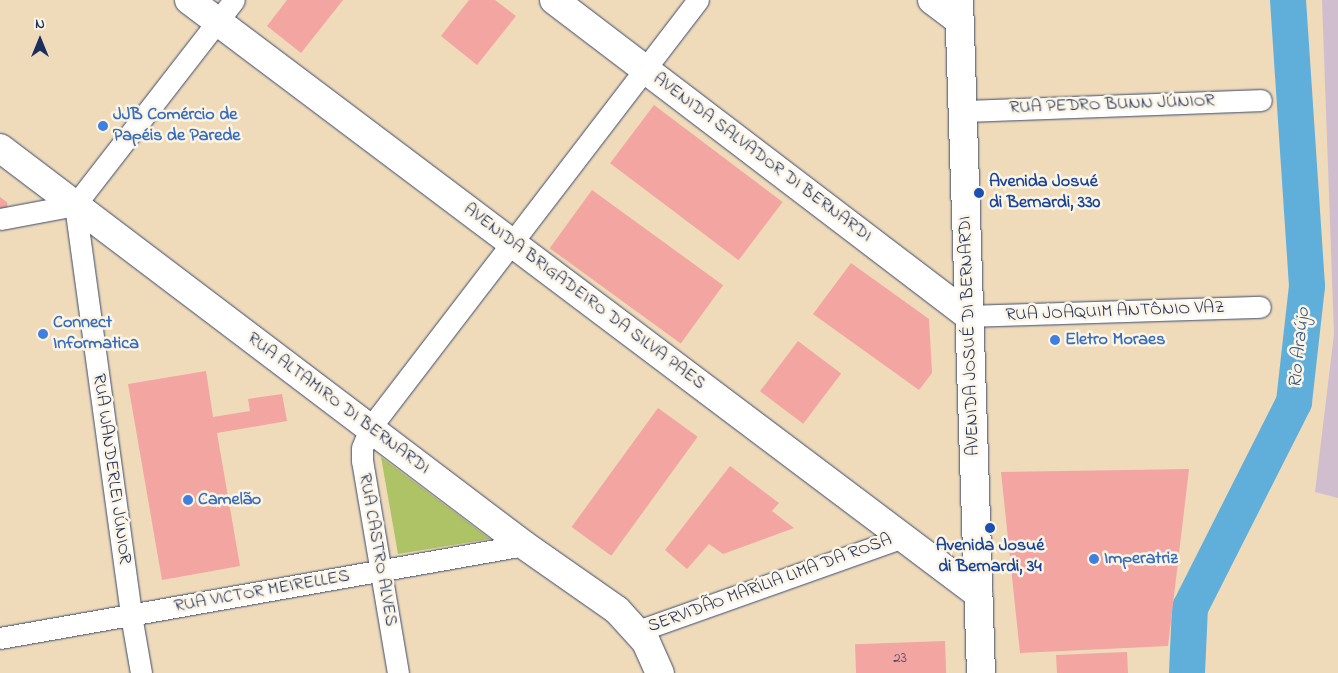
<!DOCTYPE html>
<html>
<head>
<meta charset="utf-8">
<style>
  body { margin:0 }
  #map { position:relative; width:1338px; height:673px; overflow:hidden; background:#efdbba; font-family:"Indie Flower",sans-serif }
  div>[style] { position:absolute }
  .industrial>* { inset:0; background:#d0bdce }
  .green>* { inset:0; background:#aec266 }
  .river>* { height:36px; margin:-18px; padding:0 18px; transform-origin:18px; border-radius:18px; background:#5fafda }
  .building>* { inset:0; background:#f3a5a1; transform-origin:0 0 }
  .roads { filter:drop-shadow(0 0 1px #3b496c) drop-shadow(0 0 1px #3b496c) }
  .street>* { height:21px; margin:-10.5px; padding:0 10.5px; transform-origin:10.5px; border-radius:10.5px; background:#fff }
  .secondary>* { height:28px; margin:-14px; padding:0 14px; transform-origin:14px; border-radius:14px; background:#fff }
  .primary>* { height:28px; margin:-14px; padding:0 14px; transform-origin:14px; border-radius:14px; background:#fff }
  .dots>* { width:14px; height:14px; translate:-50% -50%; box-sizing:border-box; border:2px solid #fcf5e5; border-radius:50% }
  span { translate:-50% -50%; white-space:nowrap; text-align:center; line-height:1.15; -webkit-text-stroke:5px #fcf5e5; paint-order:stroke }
  .number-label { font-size:15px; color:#514c6f }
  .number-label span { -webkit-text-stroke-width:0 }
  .street-label { font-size:18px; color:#1b2f5e }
  .shop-label { font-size:18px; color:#366cbe; font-weight:700 }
  .left { translate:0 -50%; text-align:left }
  .transit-label { font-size:18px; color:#164399; font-weight:700 }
  .water-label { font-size:19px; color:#2f5583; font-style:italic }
  .north { position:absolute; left:15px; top:15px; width:50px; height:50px; -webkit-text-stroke:4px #fcf5e5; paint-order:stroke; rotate:0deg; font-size:14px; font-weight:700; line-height:20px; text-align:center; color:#1b2f5e }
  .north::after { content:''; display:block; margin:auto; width:18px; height:22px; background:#1b2f5e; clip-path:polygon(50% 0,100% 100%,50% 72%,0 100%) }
</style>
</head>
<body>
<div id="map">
  <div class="industrial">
    <i style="clip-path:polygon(1322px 0,1338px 0,1338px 498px,1315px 492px,1334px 334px)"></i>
  </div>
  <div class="green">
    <i style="clip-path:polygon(381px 457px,490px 539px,398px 554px)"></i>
  </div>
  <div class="river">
    <i style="left:1187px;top:673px;width:65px;rotate:-87.4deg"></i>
    <i style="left:1190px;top:608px;width:231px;rotate:-63.2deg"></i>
    <i style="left:1294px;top:402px;width:117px;rotate:-83.6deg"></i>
    <i style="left:1307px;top:286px;width:287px;rotate:-93.8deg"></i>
  </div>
  <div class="building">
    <i style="clip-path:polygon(287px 0,343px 0,301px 53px,267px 26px)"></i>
    <i style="clip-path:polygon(469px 0,495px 0,516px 16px,477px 65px,441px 36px)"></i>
    <i style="left:654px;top:105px;width:161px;height:73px;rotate:37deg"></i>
    <i style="left:592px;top:190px;width:162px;height:72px;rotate:36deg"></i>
    <i style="clip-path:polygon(0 197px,7px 202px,8px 211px,0 212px)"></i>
    <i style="clip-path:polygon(851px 263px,929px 319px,932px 373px,919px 390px,813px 314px)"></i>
    <i style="left:798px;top:341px;width:54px;height:63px;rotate:37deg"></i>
    <i style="clip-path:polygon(206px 371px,213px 417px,250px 411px,248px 399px,282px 394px,287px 421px,217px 433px,240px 566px,162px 580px,128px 384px)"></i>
    <i style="left:658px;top:408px;width:49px;height:147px;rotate:36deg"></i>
    <i style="clip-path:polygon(730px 466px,779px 503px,772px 511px,794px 528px,723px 554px,709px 544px,687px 569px,665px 550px)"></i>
    <i style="clip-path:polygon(1189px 469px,1168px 646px,1020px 653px,1001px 472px)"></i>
    <i style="left:945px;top:641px;width:32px;height:90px;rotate:88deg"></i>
    <i style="clip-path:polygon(1127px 652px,1128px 673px,1057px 673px,1056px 655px)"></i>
  </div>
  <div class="roads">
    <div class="street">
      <i style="left:962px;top:111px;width:299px;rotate:-2.1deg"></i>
      <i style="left:75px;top:205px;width:414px;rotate:82.2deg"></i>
      <i style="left:131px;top:615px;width:59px;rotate:80.2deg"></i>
      <i style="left:75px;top:205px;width:259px;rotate:-52.2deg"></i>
      <i style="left:0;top:219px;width:76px;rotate:-10.6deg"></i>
      <i style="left:969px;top:316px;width:291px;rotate:-1.8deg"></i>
      <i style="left:638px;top:631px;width:281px;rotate:-19.5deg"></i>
      <i style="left:0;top:638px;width:532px;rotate:-10.06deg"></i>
      <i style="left:398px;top:673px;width:215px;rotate:-99.6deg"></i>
      <i style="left:362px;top:461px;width:13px;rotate:-90deg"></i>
      <i style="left:362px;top:448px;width:22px;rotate:-68deg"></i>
      <i style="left:370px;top:428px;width:539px;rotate:-52.54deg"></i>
    </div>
    <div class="secondary">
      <i style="left:189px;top:0;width:988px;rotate:36.97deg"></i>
      <i style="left:554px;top:0;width:522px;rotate:37.29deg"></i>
      <i style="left:932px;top:0;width:34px;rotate:37deg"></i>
      <i style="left:0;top:148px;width:657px;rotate:37.15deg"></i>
      <i style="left:524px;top:545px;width:113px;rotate:35deg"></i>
      <i style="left:617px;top:610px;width:43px;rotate:47.8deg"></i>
      <i style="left:646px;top:642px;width:34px;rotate:66deg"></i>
    </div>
    <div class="primary">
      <i style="left:959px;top:0;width:673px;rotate:88.13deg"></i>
    </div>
  </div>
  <div class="dots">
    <i style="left:103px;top:126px;background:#3f7fe0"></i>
    <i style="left:979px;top:193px;background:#1a4fb4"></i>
    <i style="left:43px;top:334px;background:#3f7fe0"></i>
    <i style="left:1055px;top:340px;background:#3f7fe0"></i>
    <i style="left:188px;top:500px;background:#3f7fe0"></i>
    <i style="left:990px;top:528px;background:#1a4fb4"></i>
    <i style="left:1094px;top:559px;background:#3f7fe0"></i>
  </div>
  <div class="number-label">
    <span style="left:900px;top:659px">23</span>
  </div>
  <div class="street-label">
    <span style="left:1112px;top:105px;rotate:-2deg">RUA PEDRO BUNN JÚNIOR</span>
    <span style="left:762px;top:158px;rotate:37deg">AVENIDA SALVADOR DI BERNARDI</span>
    <span style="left:584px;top:297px;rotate:37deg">AVENIDA BRIGADEIRO DA SILVA PAES</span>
    <span style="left:1115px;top:312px;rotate:-2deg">RUA JOAQUIM ANTÔNIO VAZ</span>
    <span style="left:970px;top:336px;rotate:-92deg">AVENIDA JOSUÉ DI BERNARDI</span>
    <span style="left:338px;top:404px;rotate:37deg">RUA ALTAMIRO DI BERNARDI</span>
    <span style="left:111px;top:469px;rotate:82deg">RUA WANDERLEI JÚNIOR</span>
    <span style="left:377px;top:550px;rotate:80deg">RUA CASTRO ALVES</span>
    <span style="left:770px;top:584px;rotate:-20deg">SERVIDÃO MARÍLIA LIMA DA ROSA</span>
    <span style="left:262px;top:592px;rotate:-10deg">RUA VICTOR MEIRELLES</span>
  </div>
  <div class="shop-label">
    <span class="left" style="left:113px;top:126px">JJB Comércio de<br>Papéis de Parede</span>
    <span class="left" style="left:53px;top:334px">Connect<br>Informatica</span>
    <span class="left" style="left:1065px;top:340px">Eletro Moraes</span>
    <span class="left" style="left:198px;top:500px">Camelão</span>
    <span class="left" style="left:1104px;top:559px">Imperatriz</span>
  </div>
  <div class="transit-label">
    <span class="left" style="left:989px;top:193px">Avenida Josué<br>di Bernardi, 330</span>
    <span style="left:990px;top:557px">Avenida Josué<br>di Bernardi, 34</span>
  </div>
  <div class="water-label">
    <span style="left:1300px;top:348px;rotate:-84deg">Rio Araújo</span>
  </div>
  <div class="north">N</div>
</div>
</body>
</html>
